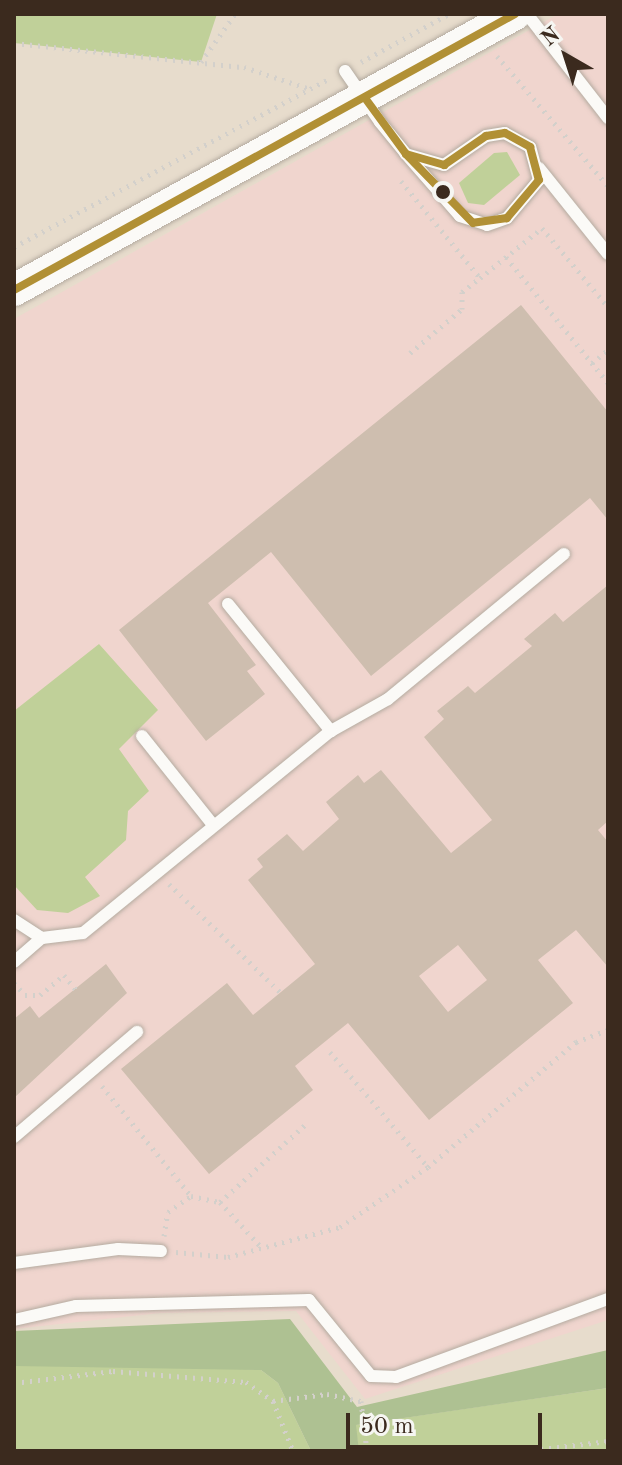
<!DOCTYPE html>
<html>
<head>
<meta charset="utf-8">
<style>
  body { margin:0 }
  #map { position:relative; width:622px; height:1465px; overflow:hidden; background:#e7dccc; font-family:"Old Standard TT",serif }
  div>[style] { position:absolute }
  .built>* { inset:0; background:#f0d5ce }
  .green>* { inset:0; background:#c0d099 }
  .forest>* { inset:0; background:#aec192 }
  .building>* { inset:0; background:#cebeaf }
  .path>* { height:5px; margin-top:-2.5px; transform-origin:0; background:repeating-linear-gradient(90deg,#d3d0cb 0 2px,transparent 0 8px) }
  .roads { filter:drop-shadow(0 0 2px #b4aba0) drop-shadow(0 0 2px #b4aba0) }
  .service>* { height:12px; margin:-6px; padding:0 6px; transform-origin:6px; border-radius:6px; background:#fbfaf7 }
  .tertiary>* { height:32px; margin:-16px; padding:0 16px; transform-origin:16px; border-radius:16px; background:#fbfaf7 }
  .bus-1>* { height:8px; margin:-4px; padding:0 4px; transform-origin:4px; border-radius:4px; background:#b19035 }
  .dots>* { width:22px; height:22px; translate:-50% -50%; box-sizing:border-box; border:4px solid #f6f6f2; border-radius:50% }
  span { translate:-50% -50%; white-space:nowrap; text-align:center; line-height:1.15; -webkit-text-stroke:6px #f6f6f2; paint-order:stroke }
  .frame { position:absolute; inset:0; border:16px solid #3b2a1e; pointer-events:none }
  .north { position:absolute; left:526px; top:16px; width:80px; height:80px; -webkit-text-stroke:6px #f6f6f2; paint-order:stroke; rotate:321deg; font-size:22px; font-weight:700; line-height:32px; text-align:center; color:#3b2a1e }
  .north::after { content:''; display:block; margin:auto; width:28px; height:36px; background:#3b2a1e; clip-path:polygon(50% 0,100% 100%,50% 72%,0 100%) }
  .scale { position:absolute; left:346px; top:1413px; width:196px; height:36px; box-sizing:border-box; border:4px solid #3b2a1e; border-top:0; padding-left:10px; font-size:24px; line-height:28px; white-space:nowrap; color:#3b2a1e; -webkit-text-stroke:6px #f6f6f2; paint-order:stroke }
</style>
</head>
<body>
<div id="map">
  <div class="built">
    <i style="clip-path:polygon(558px 14px,608px 14px,608px 1320px,365px 1399px,296px 1311px,160px 1313px,14px 1329px,14px 319px)"></i>
  </div>
  <div class="green">
    <i style="clip-path:polygon(14px 14px,217px 14px,201px 62px,14px 43px)"></i>
    <i style="clip-path:polygon(507px 152px,520px 175px,484px 205px,468px 203px,459px 183px,494px 153px)"></i>
    <i style="clip-path:polygon(99px 644px,158px 710px,119px 749px,149px 791px,128px 811px,126px 840px,85px 877px,100px 896px,68px 913px,37px 910px,14px 885px,14px 711px)"></i>
    <i style="clip-path:polygon(151px 1362px,261px 1370px,278px 1383px,311px 1451px,14px 1451px,14px 1366px)"></i>
    <i style="clip-path:polygon(608px 1388px,608px 1451px,359px 1451px,355px 1425px)"></i>
  </div>
  <div class="forest">
    <i style="clip-path:polygon(290px 1319px,357px 1407px,608px 1350px,608px 1388px,356px 1425px,359px 1451px,311px 1451px,278px 1383px,261px 1370px,14px 1366px,14px 1331px)"></i>
  </div>
  <div class="building">
    <i style="clip-path:polygon(521px 305px,608px 412px,608px 520px,590px 498px,371px 676px,271px 552px,208px 603px,256px 665px,247px 671px,265px 694px,206px 741px,119px 630px)"></i>
    <i style="clip-path:polygon(evenodd,608px 585px,608px 821px,598px 830px,608px 842px,608px 967px,576px 930px,538px 960px,573px 1003px,429px 1120px,348px 1023px,295px 1066px,313px 1090px,209px 1174px,121px 1069px,227px 983px,253px 1015px,315px 964px,248px 880px,263px 867px,257px 859px,287px 834px,303px 851px,339px 819px,326px 802px,358px 775px,364px 783px,381px 770px,451px 853px,492px 820px,424px 737px,444px 719px,437px 711px,468px 686px,475px 693px,532px 646px,524px 639px,555px 613px,563px 622px,608px 585px,458px 945px,487px 980px,448px 1012px,419px 976px,458px 945px)"></i>
    <i style="clip-path:polygon(106px 964px,127px 993px,14px 1098px,14px 1019px,30px 1006px,39px 1018px)"></i>
  </div>
  <div class="path">
    <i style="left:14px;top:43px;width:231px;rotate:6deg"></i>
    <i style="left:244px;top:67px;width:70px;rotate:18.4deg"></i>
    <i style="left:497px;top:56px;width:171px;rotate:49.5deg"></i>
    <i style="left:201px;top:62px;width:59px;rotate:-54.7deg"></i>
    <i style="left:361px;top:62px;width:100px;rotate:-28.6deg"></i>
    <i style="left:401px;top:181px;width:125px;rotate:50.8deg"></i>
    <i style="left:480px;top:278px;width:80px;rotate:-38.9deg"></i>
    <i style="left:542px;top:228px;width:103px;rotate:50.1deg"></i>
    <i style="left:14px;top:247px;width:359px;rotate:-28.1deg"></i>
    <i style="left:506px;top:257px;width:162px;rotate:51deg"></i>
    <i style="left:410px;top:353px;width:68px;rotate:-40.2deg"></i>
    <i style="left:462px;top:309px;width:17px;rotate:-90deg"></i>
    <i style="left:462px;top:292px;width:23px;rotate:-38deg"></i>
    <i style="left:592px;top:363px;width:21px;rotate:-39deg"></i>
    <i style="left:169px;top:884px;width:155px;rotate:44.2deg"></i>
    <i style="left:14px;top:983px;width:16px;rotate:47deg"></i>
    <i style="left:25px;top:995px;width:15px"></i>
    <i style="left:40px;top:995px;width:31px;rotate:-40deg"></i>
    <i style="left:64px;top:975px;width:19px;rotate:51deg"></i>
    <i style="left:330px;top:1052px;width:151px;rotate:49.6deg"></i>
    <i style="left:102px;top:1086px;width:141px;rotate:51deg"></i>
    <i style="left:220px;top:1202px;width:62px;rotate:47.6deg"></i>
    <i style="left:164px;top:1236px;width:24px;rotate:-81deg"></i>
    <i style="left:168px;top:1212px;width:28px;rotate:-35deg"></i>
    <i style="left:191px;top:1196px;width:30px;rotate:12deg"></i>
    <i style="left:220px;top:1202px;width:116px;rotate:-42.2deg"></i>
    <i style="left:176px;top:1252px;width:52px;rotate:5.5deg"></i>
    <i style="left:228px;top:1257px;width:116px;rotate:-15deg"></i>
    <i style="left:340px;top:1227px;width:107px;rotate:-34.3deg"></i>
    <i style="left:428px;top:1167px;width:194px;rotate:-40.2deg"></i>
    <i style="left:576px;top:1042px;width:34px;rotate:-21deg"></i>
    <i style="left:14px;top:1383px;width:100px;rotate:-6.9deg"></i>
    <i style="left:113px;top:1371px;width:133px;rotate:4.7deg"></i>
    <i style="left:246px;top:1382px;width:33px;rotate:35deg"></i>
    <i style="left:273px;top:1401px;width:54px;rotate:68.2deg"></i>
    <i style="left:273px;top:1401px;width:54px;rotate:-7.4deg"></i>
    <i style="left:327px;top:1394px;width:35px;rotate:12deg"></i>
    <i style="left:361px;top:1401px;width:50px;rotate:83.2deg"></i>
    <i style="left:366px;top:1448px;width:67px;rotate:2.6deg"></i>
    <i style="left:525px;top:1451px;width:84px;rotate:-6.9deg"></i>
  </div>
  <div class="roads">
    <div class="service">
      <i style="left:527px;top:14px;width:132px;rotate:52.1deg"></i>
      <i style="left:345px;top:71px;width:62px;rotate:55.5deg"></i>
      <i style="left:380px;top:122px;width:41px;rotate:50.9deg"></i>
      <i style="left:406px;top:154px;width:82px;rotate:48.9deg"></i>
      <i style="left:460px;top:216px;width:28px;rotate:18deg"></i>
      <i style="left:487px;top:225px;width:21px;rotate:-19deg"></i>
      <i style="left:507px;top:218px;width:50px;rotate:-49.9deg"></i>
      <i style="left:539px;top:180px;width:34px;rotate:-105deg"></i>
      <i style="left:530px;top:147px;width:29px;rotate:-151deg"></i>
      <i style="left:505px;top:133px;width:19px;rotate:171deg"></i>
      <i style="left:486px;top:136px;width:51px;rotate:145.4deg"></i>
      <i style="left:444px;top:165px;width:40px;rotate:-164deg"></i>
      <i style="left:539px;top:168px;width:110px;rotate:51.3deg"></i>
      <i style="left:228px;top:604px;width:164px;rotate:51deg"></i>
      <i style="left:331px;top:731px;width:65px;rotate:-29.3deg"></i>
      <i style="left:388px;top:699px;width:228px;rotate:-39.5deg"></i>
      <i style="left:142px;top:736px;width:114px;rotate:51.4deg"></i>
      <i style="left:14px;top:920px;width:33px;rotate:33deg"></i>
      <i style="left:42px;top:938px;width:41px;rotate:-7deg"></i>
      <i style="left:83px;top:933px;width:320px;rotate:-39.2deg"></i>
      <i style="left:14px;top:962px;width:37px;rotate:-41deg"></i>
      <i style="left:14px;top:1137px;width:162px;rotate:-40.5deg"></i>
      <i style="left:14px;top:1263px;width:105px;rotate:-7.7deg"></i>
      <i style="left:118px;top:1249px;width:43px;rotate:2.7deg"></i>
      <i style="left:14px;top:1320px;width:64px;rotate:-12.7deg"></i>
      <i style="left:76px;top:1306px;width:233px;rotate:-1.5deg"></i>
      <i style="left:309px;top:1300px;width:98px;rotate:50.8deg"></i>
      <i style="left:371px;top:1376px;width:25px;rotate:2deg"></i>
      <i style="left:396px;top:1377px;width:226px;rotate:-20.2deg"></i>
    </div>
    <div class="tertiary">
      <i style="left:14px;top:290px;width:572px;rotate:-28.85deg"></i>
    </div>
  </div>
  <div class="bus-1">
    <i style="left:365px;top:98px;width:69px;rotate:53.8deg"></i>
    <i style="left:505px;top:133px;width:29px;rotate:29deg"></i>
    <i style="left:530px;top:147px;width:34px;rotate:75deg"></i>
    <i style="left:539px;top:180px;width:50px;rotate:130.1deg"></i>
    <i style="left:507px;top:218px;width:34px;rotate:172deg"></i>
    <i style="left:473px;top:223px;width:96px;rotate:-134.2deg"></i>
    <i style="left:406px;top:154px;width:40px;rotate:16deg"></i>
    <i style="left:444px;top:165px;width:51px;rotate:-34.6deg"></i>
    <i style="left:486px;top:136px;width:19px;rotate:-9deg"></i>
    <i style="left:14px;top:290px;width:572px;rotate:-28.85deg"></i>
  </div>
  <div class="dots">
    <i style="left:443px;top:192px;background:#3b2a1e"></i>
  </div>
  <div class="frame"></div>
  <div class="north">N</div>
  <div class="scale">50 m</div>
</div>
</body>
</html>
